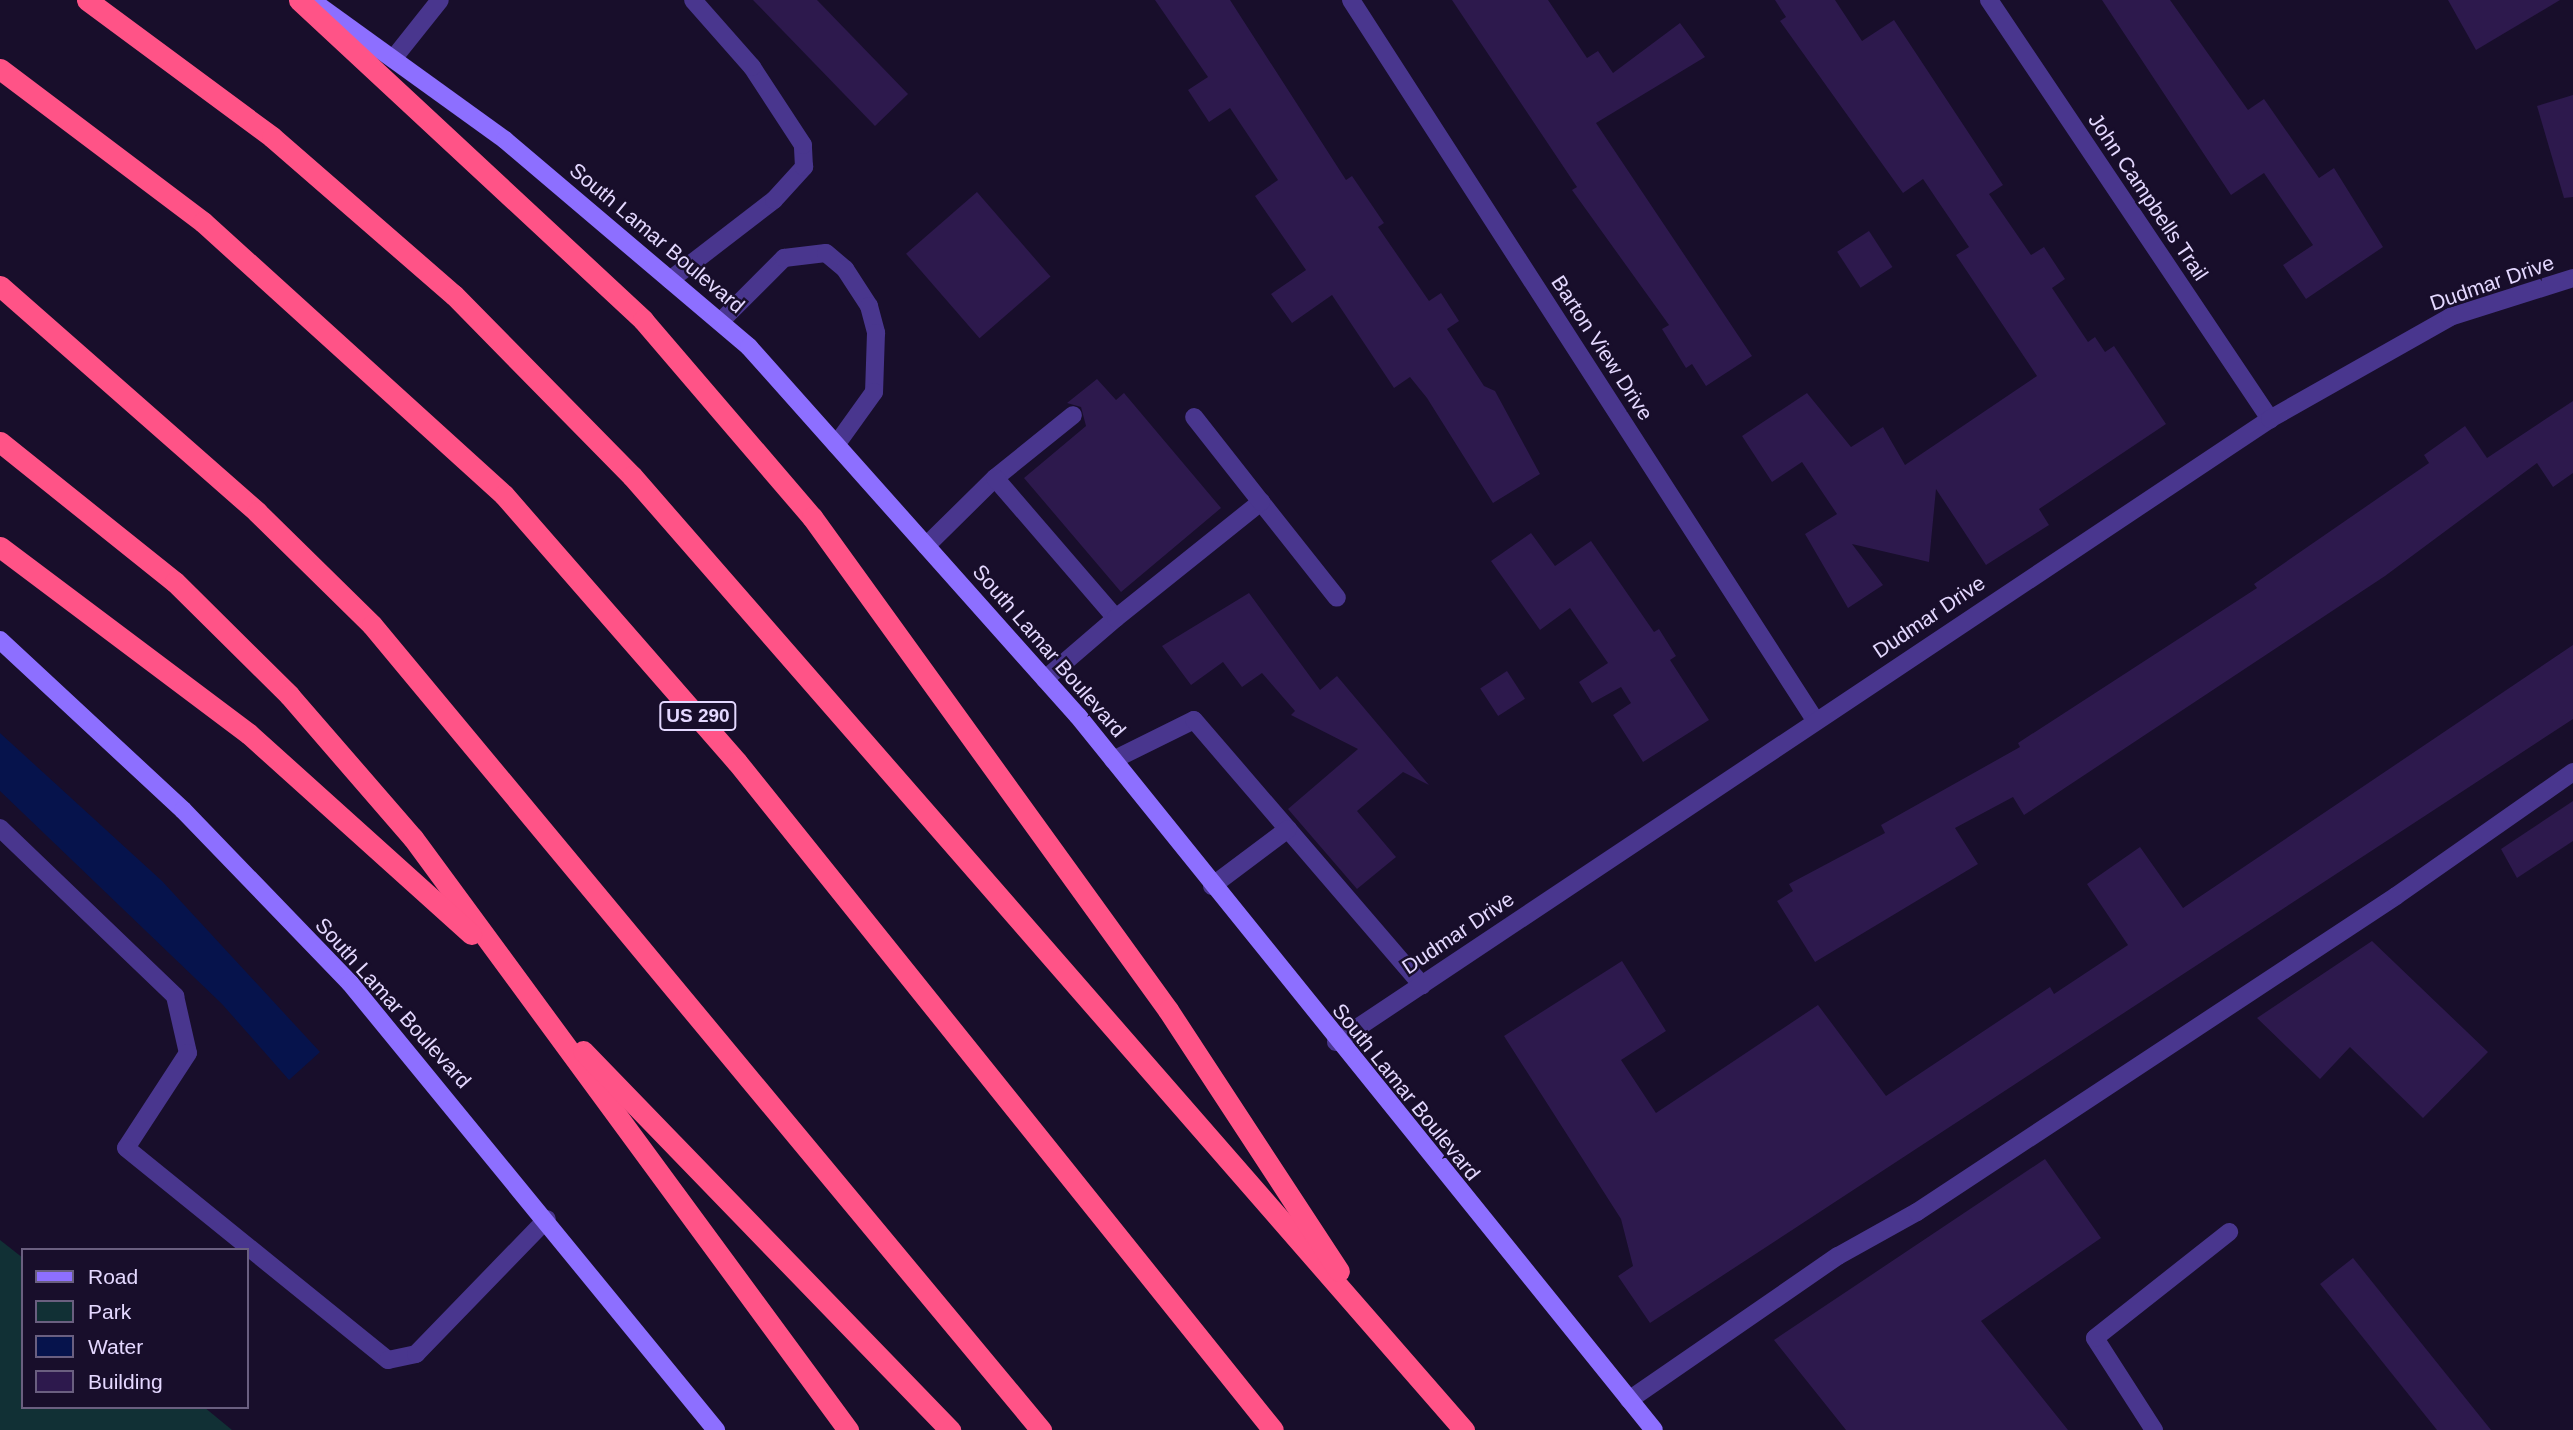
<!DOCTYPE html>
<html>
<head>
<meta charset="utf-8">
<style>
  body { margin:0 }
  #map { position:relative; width:2573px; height:1430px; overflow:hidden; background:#180e2b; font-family:Arial,sans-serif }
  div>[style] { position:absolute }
  .green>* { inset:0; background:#113035 }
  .water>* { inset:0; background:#06134c }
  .building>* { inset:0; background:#2d194d; transform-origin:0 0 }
  .lane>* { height:18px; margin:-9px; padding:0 9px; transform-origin:9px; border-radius:9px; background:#49368e }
  .street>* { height:18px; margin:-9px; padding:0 9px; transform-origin:9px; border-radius:9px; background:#49368e }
  .secondary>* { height:18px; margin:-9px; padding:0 9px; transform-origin:9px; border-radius:9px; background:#8d6fff }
  .highway>* { height:21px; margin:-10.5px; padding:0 10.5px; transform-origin:10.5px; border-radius:10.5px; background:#ff5387 }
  span { translate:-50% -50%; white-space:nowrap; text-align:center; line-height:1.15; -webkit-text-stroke:5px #180e2b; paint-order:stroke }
  .shield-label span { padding:2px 5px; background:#180e2b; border:2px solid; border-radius:5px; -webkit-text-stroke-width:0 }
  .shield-label { font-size:19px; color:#e4d8ff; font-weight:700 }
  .street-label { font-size:21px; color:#e4d8ff }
  .legend { position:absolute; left:21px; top:1248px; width:228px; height:161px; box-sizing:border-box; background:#180e2b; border:2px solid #6a5f80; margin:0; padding:9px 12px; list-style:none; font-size:21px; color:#e4d8ff }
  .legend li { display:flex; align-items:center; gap:14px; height:35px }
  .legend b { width:35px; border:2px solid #6a5f80 }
</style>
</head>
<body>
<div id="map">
  <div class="green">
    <i style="clip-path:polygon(0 1240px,23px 1258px,23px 1407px,204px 1407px,232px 1430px,0 1430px)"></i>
  </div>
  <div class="water">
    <i style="clip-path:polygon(0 733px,162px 881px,320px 1052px,289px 1080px,222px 1004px,0 791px)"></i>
  </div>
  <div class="building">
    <i style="clip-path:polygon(753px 0,817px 0,908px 94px,875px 126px)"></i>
    <i style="clip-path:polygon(1155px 0,1230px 0,1346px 180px,1352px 176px,1384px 223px,1378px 227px,1429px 301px,1441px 293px,1459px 321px,1447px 329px,1484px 386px,1495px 391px,1540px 474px,1493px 503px,1427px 398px,1410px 377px,1394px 388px,1332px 295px,1292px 323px,1271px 294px,1306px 270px,1255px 196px,1278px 180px,1230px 108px,1209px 122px,1188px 90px,1208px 77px)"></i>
    <i style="clip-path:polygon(1452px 0,1548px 0,1587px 58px,1598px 51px,1613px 73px,1680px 23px,1705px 57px,1596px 123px,1752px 356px,1706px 386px,1692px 364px,1686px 368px,1662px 329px,1669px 325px,1572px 190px,1577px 187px)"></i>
    <i style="clip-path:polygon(1775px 0,1835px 0,1862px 41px,1894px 20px,2003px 185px,1989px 194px,2031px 255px,2044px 247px,2065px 279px,2052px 288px,2088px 342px,2095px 337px,2105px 352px,2114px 346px,2166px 424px,2039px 509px,2049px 525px,1986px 565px,1936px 489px,1929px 562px,1852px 544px,1883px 585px,1848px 608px,1805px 534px,1837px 514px,1802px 462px,1772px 482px,1742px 436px,1807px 393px,1851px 447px,1883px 427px,1905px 465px,2037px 376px,1956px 255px,1969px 247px,1923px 179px,1903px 193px,1780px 21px,1786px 17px)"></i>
    <i style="clip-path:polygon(2102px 0,2170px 0,2248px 110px,2264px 99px,2319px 178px,2334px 168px,2383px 247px,2306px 299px,2283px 265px,2313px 245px,2264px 173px,2231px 195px)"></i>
    <i style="clip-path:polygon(2448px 0,2560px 0,2476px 50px)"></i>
    <i style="clip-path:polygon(2573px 95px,2573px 197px,2564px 198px,2537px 106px)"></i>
    <i style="left:977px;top:192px;width:112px;height:94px;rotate:49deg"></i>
    <i style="left:1869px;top:231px;width:43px;height:38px;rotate:57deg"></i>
    <i style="clip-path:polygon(1097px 379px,1116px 400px,1124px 393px,1221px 508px,1121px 592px,1024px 478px,1086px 426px,1081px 407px,1067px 403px)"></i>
    <i style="clip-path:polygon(2573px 401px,2573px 473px,2553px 487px,2537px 463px,2385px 576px,2024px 815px,2013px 797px,1955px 828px,1978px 864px,1815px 962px,1777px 901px,1793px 891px,1789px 884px,1885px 833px,1881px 825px,2020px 747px,2018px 743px,2257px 588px,2254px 584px,2429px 463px,2424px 455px,2465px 426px,2487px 458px)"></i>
    <i style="clip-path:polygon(1531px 533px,1555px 566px,1591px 541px,1654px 632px,1659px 629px,1676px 656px,1670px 660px,1709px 720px,1643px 762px,1613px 715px,1631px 703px,1621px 687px,1592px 703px,1579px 682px,1608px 663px,1570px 608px,1540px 630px,1491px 561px)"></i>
    <i style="clip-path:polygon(1249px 593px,1320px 690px,1337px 676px,1429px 785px,1403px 772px,1357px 811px,1396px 857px,1357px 889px,1288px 809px,1358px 749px,1291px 715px,1295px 711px,1262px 673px,1242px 687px,1223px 662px,1191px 685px,1162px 646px)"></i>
    <i style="clip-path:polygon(2573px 645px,2573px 719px,1650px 1323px,1618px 1276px,1633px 1266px,1621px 1219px,1504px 1036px,1622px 961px,1666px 1031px,1621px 1060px,1656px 1113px,1818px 1005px,1886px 1096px,2050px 987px,2054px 994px,2128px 945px,2087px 884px,2140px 847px,2183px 908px)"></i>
    <i style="left:1507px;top:671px;width:33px;height:32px;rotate:57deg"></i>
    <i style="clip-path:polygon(2573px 801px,2573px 841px,2517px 878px,2501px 849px)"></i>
    <i style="clip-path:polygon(2372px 941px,2488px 1052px,2423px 1118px,2350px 1047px,2320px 1079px,2257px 1018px)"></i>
    <i style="clip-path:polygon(2045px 1159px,2101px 1238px,1981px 1321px,2068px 1430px,1846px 1430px,1774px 1340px)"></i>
    <i style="clip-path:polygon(2353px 1258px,2491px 1430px,2437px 1430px,2320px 1284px)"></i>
  </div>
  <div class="lane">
    <i style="left:393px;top:59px;width:75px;rotate:-51.5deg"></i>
    <i style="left:670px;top:280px;width:131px;rotate:-37.6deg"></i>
    <i style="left:774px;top:200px;width:45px;rotate:-47.7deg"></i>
    <i style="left:804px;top:167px;width:22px;rotate:-93deg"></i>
    <i style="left:803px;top:145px;width:93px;rotate:-123.2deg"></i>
    <i style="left:752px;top:67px;width:89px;rotate:-131.4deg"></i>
    <i style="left:720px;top:322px;width:91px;rotate:-45deg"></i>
    <i style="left:784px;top:258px;width:42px;rotate:-6.8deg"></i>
    <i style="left:826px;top:253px;width:25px;rotate:40deg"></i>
    <i style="left:845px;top:269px;width:44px;rotate:57deg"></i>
    <i style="left:869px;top:306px;width:28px;rotate:75deg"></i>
    <i style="left:876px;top:333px;width:59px;rotate:91.9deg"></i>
    <i style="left:874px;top:392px;width:65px;rotate:125.6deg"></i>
    <i style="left:995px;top:478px;width:100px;rotate:-38.9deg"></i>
    <i style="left:1261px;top:502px;width:122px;rotate:51.6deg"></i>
    <i style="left:926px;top:546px;width:97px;rotate:-44.6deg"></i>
    <i style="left:995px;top:478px;width:185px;rotate:49.2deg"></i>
    <i style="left:1116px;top:618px;width:94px;rotate:139.3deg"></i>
    <i style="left:1116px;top:618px;width:186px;rotate:-38.7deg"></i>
    <i style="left:1261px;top:502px;width:108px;rotate:-128.2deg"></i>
    <i style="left:1113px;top:760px;width:90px;rotate:-26.3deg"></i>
    <i style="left:1194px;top:720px;width:350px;rotate:49.3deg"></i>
    <i style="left:0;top:828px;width:243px;rotate:43.8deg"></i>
    <i style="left:175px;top:996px;width:58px;rotate:77.2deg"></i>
    <i style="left:188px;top:1053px;width:113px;rotate:123.1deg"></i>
    <i style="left:126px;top:1148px;width:337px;rotate:39deg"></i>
    <i style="left:388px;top:1360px;width:29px;rotate:-12deg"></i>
    <i style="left:416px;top:1354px;width:188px;rotate:-45.9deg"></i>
    <i style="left:1212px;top:886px;width:95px;rotate:-36.9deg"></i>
    <i style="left:1629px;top:1400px;width:254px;rotate:-34.6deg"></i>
    <i style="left:1838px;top:1256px;width:90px;rotate:-29.1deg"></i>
    <i style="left:1917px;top:1212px;width:574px;rotate:-33.41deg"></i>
    <i style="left:2396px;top:896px;width:216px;rotate:-35deg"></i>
    <i style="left:2154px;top:1430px;width:109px;rotate:-122.7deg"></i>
    <i style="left:2095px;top:1338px;width:171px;rotate:-38.3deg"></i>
  </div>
  <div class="street">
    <i style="left:1351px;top:0;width:857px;rotate:57.2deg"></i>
    <i style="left:1989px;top:0;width:505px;rotate:56.15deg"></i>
    <i style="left:1336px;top:1042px;width:1123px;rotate:-33.7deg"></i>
    <i style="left:2270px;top:419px;width:207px;rotate:-29.5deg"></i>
    <i style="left:2450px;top:317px;width:129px;rotate:-17.6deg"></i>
  </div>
  <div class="secondary">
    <i style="left:311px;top:0;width:239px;rotate:35.8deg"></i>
    <i style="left:505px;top:140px;width:320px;rotate:40.3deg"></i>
    <i style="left:749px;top:347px;width:494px;rotate:48.3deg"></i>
    <i style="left:1078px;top:716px;width:917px;rotate:51.11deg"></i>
    <i style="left:0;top:640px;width:250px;rotate:42.9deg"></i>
    <i style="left:183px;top:810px;width:240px;rotate:46deg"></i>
    <i style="left:350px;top:983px;width:578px;rotate:50.69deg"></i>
  </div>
  <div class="highway">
    <i style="left:87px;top:0;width:230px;rotate:36.5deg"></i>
    <i style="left:272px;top:137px;width:241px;rotate:41deg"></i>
    <i style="left:454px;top:295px;width:254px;rotate:45.5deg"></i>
    <i style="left:632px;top:476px;width:1266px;rotate:48.91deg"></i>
    <i style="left:299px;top:0;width:470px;rotate:42.9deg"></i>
    <i style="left:643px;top:320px;width:260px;rotate:49.4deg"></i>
    <i style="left:812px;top:517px;width:608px;rotate:54.17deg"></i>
    <i style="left:1168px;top:1010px;width:312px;rotate:56.8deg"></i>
    <i style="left:0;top:69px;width:254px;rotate:37deg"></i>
    <i style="left:203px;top:222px;width:406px;rotate:42.2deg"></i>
    <i style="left:504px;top:495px;width:354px;rotate:48.9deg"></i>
    <i style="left:737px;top:762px;width:856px;rotate:51.26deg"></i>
    <i style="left:0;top:286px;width:342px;rotate:41.3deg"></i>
    <i style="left:257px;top:512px;width:161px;rotate:44.5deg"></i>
    <i style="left:372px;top:625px;width:1047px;rotate:50.27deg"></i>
    <i style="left:0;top:442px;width:224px;rotate:38.7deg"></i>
    <i style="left:175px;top:582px;width:161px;rotate:44.7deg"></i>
    <i style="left:289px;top:695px;width:189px;rotate:49.1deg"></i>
    <i style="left:413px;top:838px;width:735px;rotate:53.69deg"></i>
    <i style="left:0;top:547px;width:311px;rotate:36.9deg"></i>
    <i style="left:249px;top:734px;width:299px;rotate:42deg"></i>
    <i style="left:583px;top:1051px;width:528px;rotate:45.92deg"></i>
  </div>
  <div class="shield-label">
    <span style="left:698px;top:716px">US 290</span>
  </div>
  <div class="street-label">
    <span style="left:2148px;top:197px;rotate:56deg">John Campbells Trail</span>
    <span style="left:657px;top:238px;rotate:40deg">South Lamar Boulevard</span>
    <span style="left:2492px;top:283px;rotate:-19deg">Dudmar Drive</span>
    <span style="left:1602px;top:348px;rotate:57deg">Barton View Drive</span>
    <span style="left:1929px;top:617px;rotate:-34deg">Dudmar Drive</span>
    <span style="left:1049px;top:651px;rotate:49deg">South Lamar Boulevard</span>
    <span style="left:1458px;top:933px;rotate:-34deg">Dudmar Drive</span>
    <span style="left:393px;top:1003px;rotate:48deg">South Lamar Boulevard</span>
    <span style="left:1406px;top:1092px;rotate:51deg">South Lamar Boulevard</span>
  </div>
  <ul class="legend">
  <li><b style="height:9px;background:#8d6fff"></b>Road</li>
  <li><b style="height:19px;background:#113035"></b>Park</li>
  <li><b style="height:19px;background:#06134c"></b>Water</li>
  <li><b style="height:19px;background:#2d194d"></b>Building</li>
  </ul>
</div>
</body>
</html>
